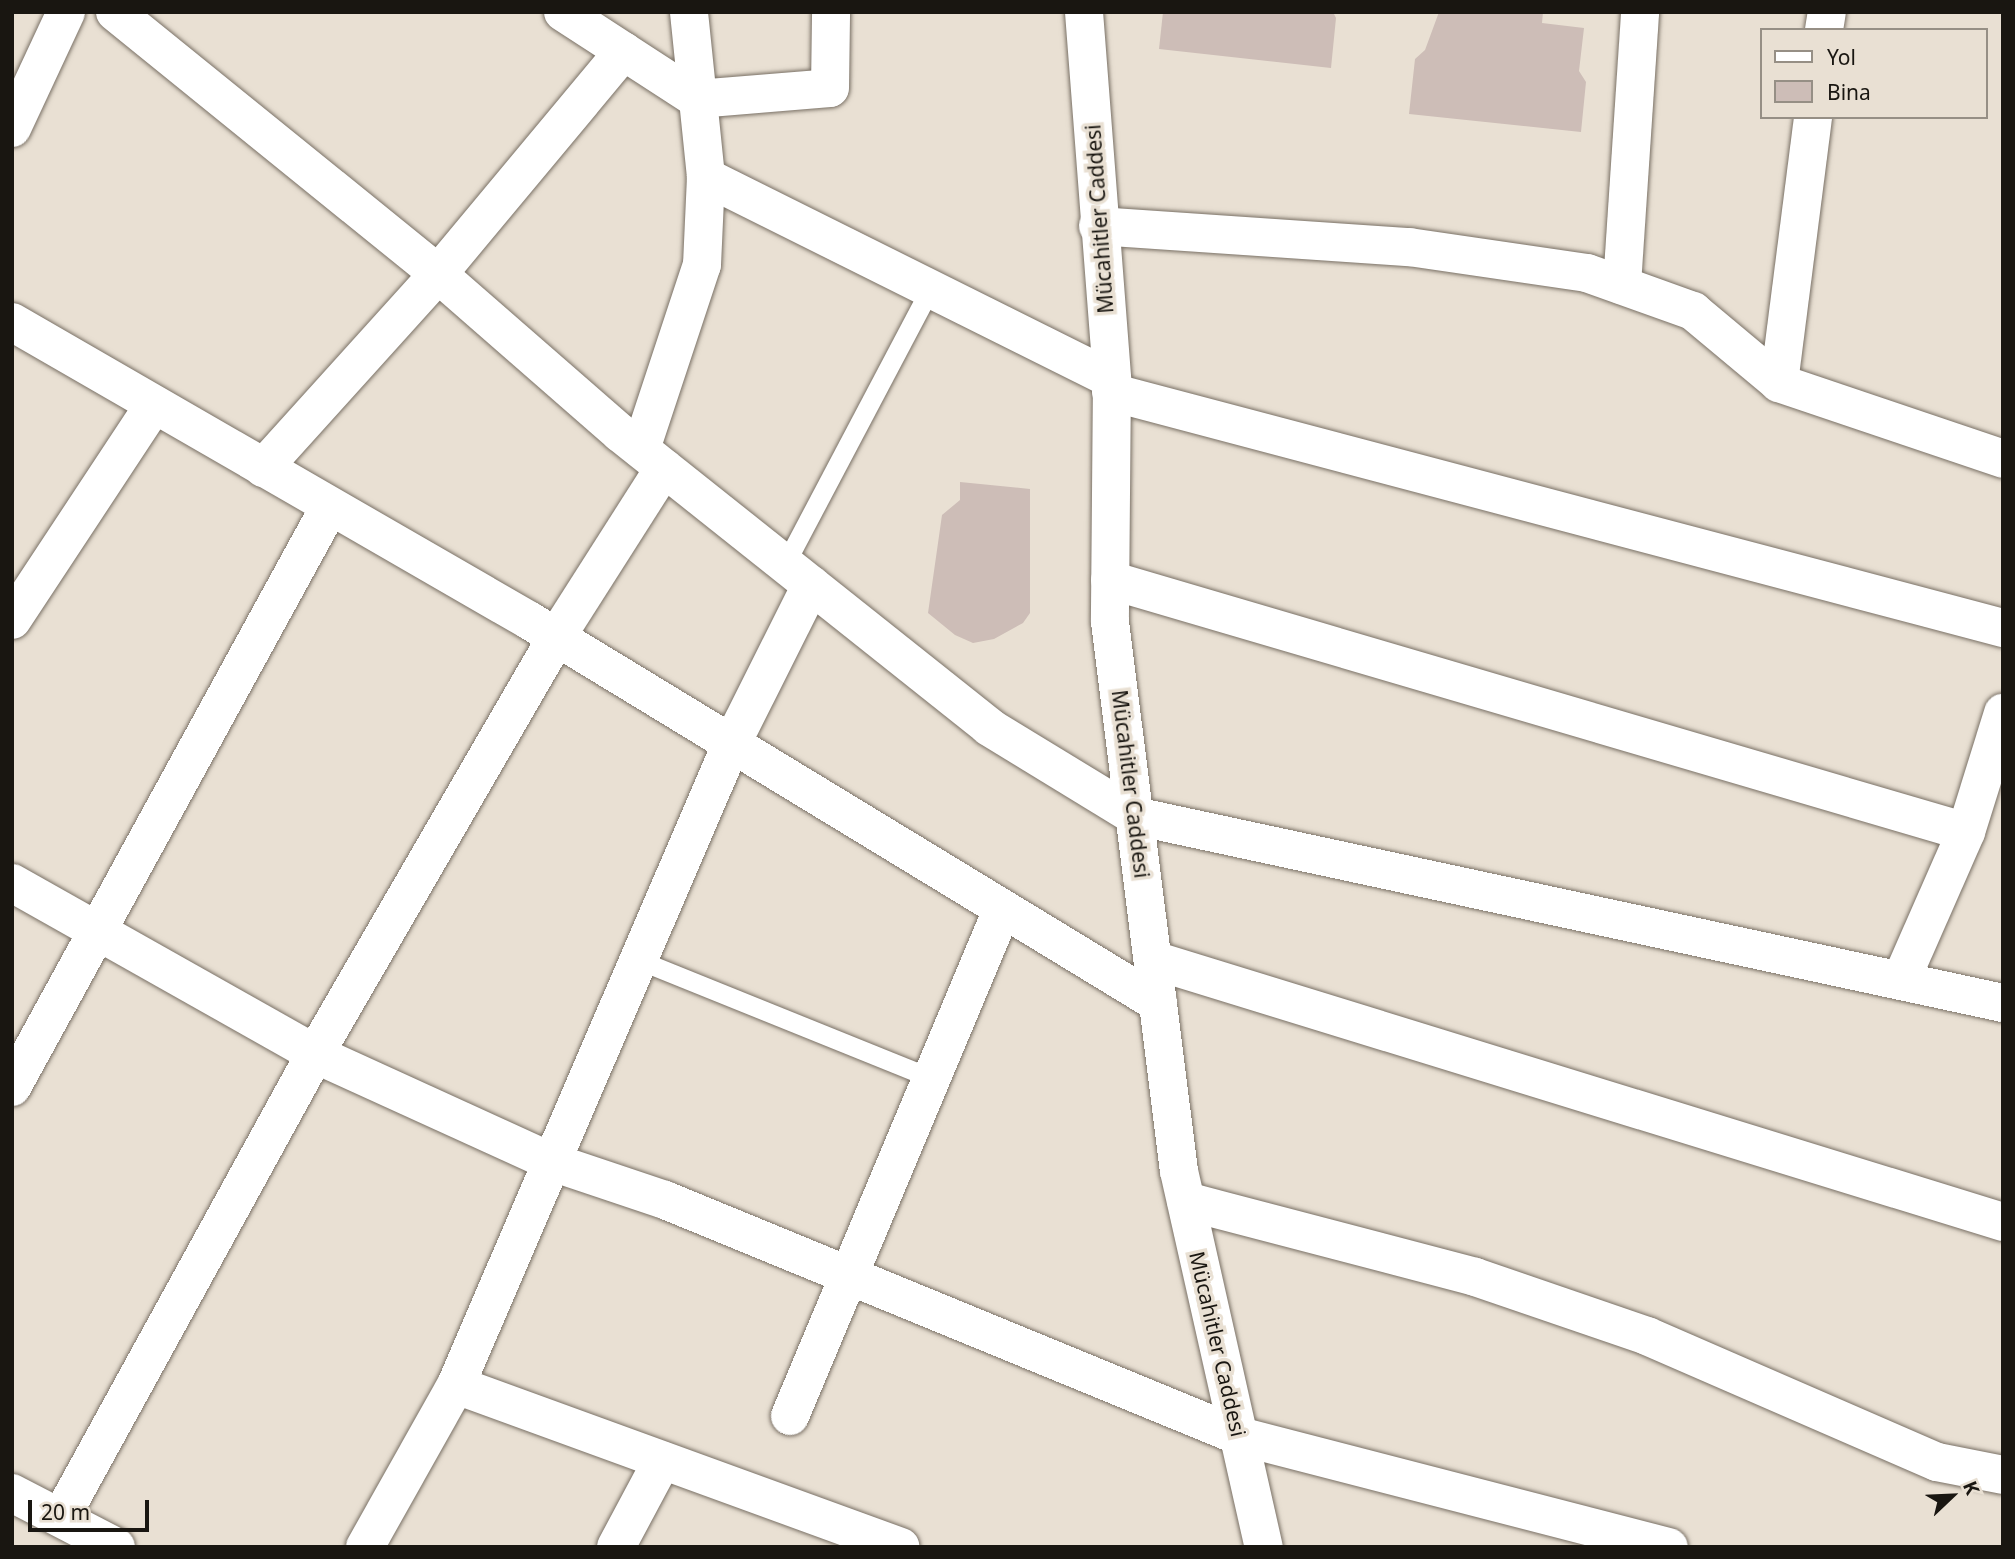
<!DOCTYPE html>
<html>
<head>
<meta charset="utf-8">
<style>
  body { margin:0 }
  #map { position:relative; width:2015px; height:1559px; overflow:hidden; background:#e9e0d3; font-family:"Noto Sans",sans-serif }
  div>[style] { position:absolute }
  .building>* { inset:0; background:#cdbdb7 }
  .roads { filter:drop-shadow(0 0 2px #797065) drop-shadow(0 0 2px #797065) }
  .service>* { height:19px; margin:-9.5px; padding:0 9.5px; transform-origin:9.5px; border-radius:9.5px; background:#fff }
  .minor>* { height:38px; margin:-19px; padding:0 19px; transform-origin:19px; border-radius:19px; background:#fff }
  .tertiary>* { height:38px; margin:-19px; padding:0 19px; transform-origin:19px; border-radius:19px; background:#fff }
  span { translate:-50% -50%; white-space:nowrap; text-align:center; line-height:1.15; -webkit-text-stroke:7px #e9e0d3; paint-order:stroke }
  .street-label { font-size:21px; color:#191611 }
  .frame { position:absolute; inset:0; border:14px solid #191611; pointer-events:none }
  .legend { position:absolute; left:1760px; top:28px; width:228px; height:91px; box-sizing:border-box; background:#e9e0d3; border:2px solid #968f85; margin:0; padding:9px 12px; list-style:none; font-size:21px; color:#191611 }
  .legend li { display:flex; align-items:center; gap:14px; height:35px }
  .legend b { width:35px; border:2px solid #968f85 }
  .north { position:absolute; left:1917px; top:1461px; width:70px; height:70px; -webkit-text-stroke:5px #e9e0d3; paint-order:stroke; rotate:67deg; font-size:19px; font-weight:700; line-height:28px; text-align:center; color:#191611 }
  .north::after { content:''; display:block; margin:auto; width:24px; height:32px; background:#191611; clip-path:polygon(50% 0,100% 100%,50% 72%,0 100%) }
  .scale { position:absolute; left:28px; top:1500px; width:121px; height:32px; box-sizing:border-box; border:4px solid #191611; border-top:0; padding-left:9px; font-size:21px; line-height:24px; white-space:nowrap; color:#191611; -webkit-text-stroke:5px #e9e0d3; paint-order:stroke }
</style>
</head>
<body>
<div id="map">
  <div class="building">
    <i style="clip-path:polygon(1163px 12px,1333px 12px,1336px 18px,1331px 68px,1159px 49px)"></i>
    <i style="clip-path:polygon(1439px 12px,1543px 12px,1542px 23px,1584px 28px,1579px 71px,1586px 82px,1581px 132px,1409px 114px,1415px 59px,1425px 50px)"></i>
    <i style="clip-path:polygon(960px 482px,1030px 489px,1030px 613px,1023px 623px,994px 639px,973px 643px,955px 635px,928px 613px,942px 515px,960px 500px)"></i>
  </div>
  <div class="roads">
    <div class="service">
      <i style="left:785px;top:564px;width:311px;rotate:-62.2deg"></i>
      <i style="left:639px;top:960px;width:313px;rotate:22deg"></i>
    </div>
    <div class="minor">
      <i style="left:563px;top:12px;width:160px;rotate:33deg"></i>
      <i style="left:697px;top:99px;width:133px;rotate:-4.7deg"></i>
      <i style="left:830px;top:88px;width:76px;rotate:-89.2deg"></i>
      <i style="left:1824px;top:30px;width:18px;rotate:-81deg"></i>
      <i style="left:12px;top:128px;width:128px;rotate:-65deg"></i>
      <i style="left:706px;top:177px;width:453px;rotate:26.5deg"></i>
      <i style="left:1098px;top:226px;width:312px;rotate:3.9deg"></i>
      <i style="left:1409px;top:247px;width:180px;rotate:8.3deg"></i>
      <i style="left:1587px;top:273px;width:113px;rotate:19.7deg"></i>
      <i style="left:1693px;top:311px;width:112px;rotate:39.9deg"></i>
      <i style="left:1779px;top:383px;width:237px;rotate:18.7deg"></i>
      <i style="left:1622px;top:285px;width:274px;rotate:-86.2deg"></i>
      <i style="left:12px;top:322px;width:598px;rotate:29.99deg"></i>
      <i style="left:530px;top:621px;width:735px;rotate:31.31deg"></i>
      <i style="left:1779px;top:383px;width:268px;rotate:-82.7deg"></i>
      <i style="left:1111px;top:392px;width:923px;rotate:14.82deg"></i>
      <i style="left:641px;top:449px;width:194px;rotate:-71.7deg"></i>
      <i style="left:702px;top:265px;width:88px;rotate:-87.4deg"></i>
      <i style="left:706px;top:177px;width:166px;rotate:-95.9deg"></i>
      <i style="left:263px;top:468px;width:261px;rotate:-47.9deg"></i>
      <i style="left:438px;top:274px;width:290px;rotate:-50.2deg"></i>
      <i style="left:1110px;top:580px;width:892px;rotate:16.4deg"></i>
      <i style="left:12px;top:620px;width:258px;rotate:-56.6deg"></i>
      <i style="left:12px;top:883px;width:348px;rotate:29.4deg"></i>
      <i style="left:315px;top:1054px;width:260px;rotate:24.5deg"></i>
      <i style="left:552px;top:1162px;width:119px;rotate:18.6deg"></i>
      <i style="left:665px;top:1200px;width:621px;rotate:22.35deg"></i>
      <i style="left:1239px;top:1436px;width:444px;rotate:14.5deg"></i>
      <i style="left:1153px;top:960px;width:889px;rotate:17.13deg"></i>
      <i style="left:1901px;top:980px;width:162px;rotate:-66.3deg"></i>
      <i style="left:1966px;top:832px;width:125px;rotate:-72.7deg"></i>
      <i style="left:12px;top:1087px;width:662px;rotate:-61.31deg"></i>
      <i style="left:1186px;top:1201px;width:299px;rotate:14.7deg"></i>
      <i style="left:1475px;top:1277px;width:182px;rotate:18.9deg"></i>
      <i style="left:1647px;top:1336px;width:316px;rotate:23.5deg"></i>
      <i style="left:1937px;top:1462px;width:67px;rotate:11.1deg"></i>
      <i style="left:456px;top:1385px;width:473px;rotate:20deg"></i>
      <i style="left:790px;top:1416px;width:549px;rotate:-67.27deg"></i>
      <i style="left:12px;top:1493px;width:117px;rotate:27.4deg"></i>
      <i style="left:61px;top:1517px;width:528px;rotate:-61.25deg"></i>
      <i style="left:315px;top:1054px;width:483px;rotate:-59.9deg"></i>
      <i style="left:557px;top:636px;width:199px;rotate:-57.5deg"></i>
      <i style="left:365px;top:1547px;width:186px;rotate:-60.7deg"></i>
      <i style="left:456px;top:1385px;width:697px;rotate:-66.75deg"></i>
      <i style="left:731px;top:745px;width:179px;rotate:-63.4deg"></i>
      <i style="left:616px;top:1547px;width:98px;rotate:-61.9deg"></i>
    </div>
    <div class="tertiary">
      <i style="left:115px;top:12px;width:416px;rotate:39deg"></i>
      <i style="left:438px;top:274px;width:242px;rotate:41.1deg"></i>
      <i style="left:620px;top:433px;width:472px;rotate:38.5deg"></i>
      <i style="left:989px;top:727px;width:171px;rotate:31.4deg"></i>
      <i style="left:1135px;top:816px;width:888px;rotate:12.16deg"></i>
      <i style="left:1084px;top:12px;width:368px;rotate:85.6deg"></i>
      <i style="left:1112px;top:379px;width:243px;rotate:90.5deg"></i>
      <i style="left:1110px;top:622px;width:553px;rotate:82.84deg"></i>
      <i style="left:1179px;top:1171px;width:385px;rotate:77.3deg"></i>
    </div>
  </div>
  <div class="street-label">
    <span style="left:1099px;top:219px;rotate:-94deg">Mücahitler Caddesi</span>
    <span style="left:1131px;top:784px;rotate:83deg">Mücahitler Caddesi</span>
    <span style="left:1218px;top:1344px;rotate:77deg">Mücahitler Caddesi</span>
  </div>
  <div class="frame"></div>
  <ul class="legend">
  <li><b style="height:9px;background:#fff"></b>Yol</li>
  <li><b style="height:19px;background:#cdbdb7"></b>Bina</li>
  </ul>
  <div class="north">K</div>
  <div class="scale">20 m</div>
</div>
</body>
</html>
